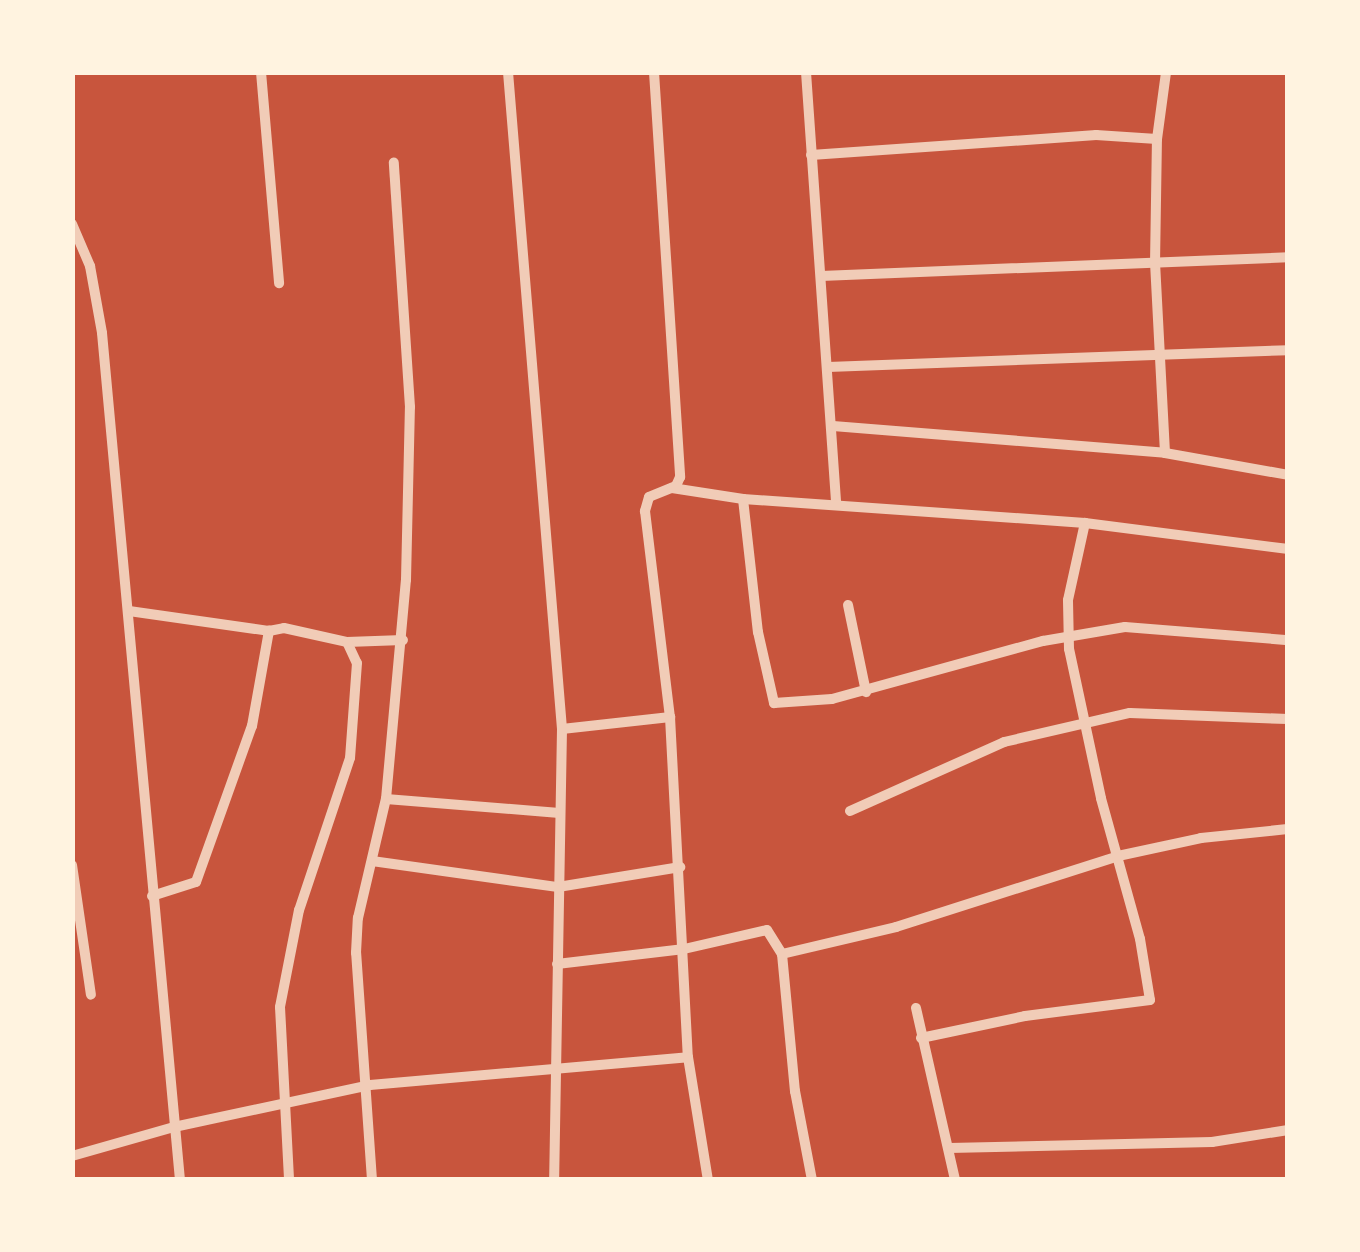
<!DOCTYPE html>
<html>
<head>
<meta charset="utf-8">
<style>
  body { margin:0 }
  #map { position:relative; width:1360px; height:1252px; overflow:hidden; background:#c8553d; font-family:Literata,serif }
  div>[style] { position:absolute }
  .minor>* { height:10px; margin:-5px; padding:0 5px; transform-origin:5px; border-radius:5px; background:#f1ccb7 }
  span { translate:-50% -50%; white-space:nowrap; text-align:center; line-height:1.15; -webkit-text-stroke:12px #fff3e0; paint-order:stroke }
  .frame { position:absolute; inset:0; border:75px solid #fff3e0; pointer-events:none }
</style>
</head>
<body>
<div id="map">
  <div class="minor">
    <i style="left:261px;top:72px;width:212px;rotate:85.1deg"></i>
    <i style="left:508px;top:72px;width:659px;rotate:85.3deg"></i>
    <i style="left:562px;top:729px;width:451px;rotate:91deg"></i>
    <i style="left:654px;top:72px;width:406px;rotate:86.3deg"></i>
    <i style="left:680px;top:477px;width:10px;rotate:114deg"></i>
    <i style="left:676px;top:486px;width:29px;rotate:158deg"></i>
    <i style="left:649px;top:497px;width:15px;rotate:106deg"></i>
    <i style="left:645px;top:511px;width:208px;rotate:83.1deg"></i>
    <i style="left:670px;top:717px;width:340px;rotate:87deg"></i>
    <i style="left:688px;top:1057px;width:125px;rotate:80.8deg"></i>
    <i style="left:806px;top:72px;width:434px;rotate:86deg"></i>
    <i style="left:811px;top:155px;width:286px;rotate:-4deg"></i>
    <i style="left:1096px;top:135px;width:61px;rotate:3.8deg"></i>
    <i style="left:72px;top:224px;width:46px;rotate:66.8deg"></i>
    <i style="left:90px;top:266px;width:68px;rotate:79.8deg"></i>
    <i style="left:102px;top:333px;width:851px;rotate:84.74deg"></i>
    <i style="left:821px;top:276px;width:467px;rotate:-2.3deg"></i>
    <i style="left:828px;top:367px;width:460px;rotate:-2.1deg"></i>
    <i style="left:833px;top:426px;width:333px;rotate:4.6deg"></i>
    <i style="left:1165px;top:453px;width:125px;rotate:10.1deg"></i>
    <i style="left:1165px;top:453px;width:189px;rotate:-93deg"></i>
    <i style="left:1155px;top:264px;width:125px;rotate:-89.1deg"></i>
    <i style="left:1157px;top:139px;width:68px;rotate:-82.3deg"></i>
    <i style="left:672px;top:488px;width:72px;rotate:8.8deg"></i>
    <i style="left:743px;top:499px;width:343px;rotate:4deg"></i>
    <i style="left:1085px;top:523px;width:205px;rotate:7.3deg"></i>
    <i style="left:743px;top:499px;width:134px;rotate:83.6deg"></i>
    <i style="left:758px;top:632px;width:73px;rotate:77.3deg"></i>
    <i style="left:774px;top:703px;width:58px;rotate:-3.9deg"></i>
    <i style="left:832px;top:699px;width:219px;rotate:-15.4deg"></i>
    <i style="left:1043px;top:641px;width:83px;rotate:-9.7deg"></i>
    <i style="left:1125px;top:627px;width:164px;rotate:4.6deg"></i>
    <i style="left:848px;top:605px;width:89px;rotate:78.3deg"></i>
    <i style="left:129px;top:611px;width:141px;rotate:8.1deg"></i>
    <i style="left:347px;top:642px;width:56px;rotate:-2deg"></i>
    <i style="left:562px;top:729px;width:109px;rotate:-6.3deg"></i>
    <i style="left:386px;top:799px;width:174px;rotate:4.6deg"></i>
    <i style="left:850px;top:811px;width:169px;rotate:-24.1deg"></i>
    <i style="left:1004px;top:742px;width:129px;rotate:-13deg"></i>
    <i style="left:1130px;top:713px;width:158px;rotate:2.2deg"></i>
    <i style="left:372px;top:861px;width:188px;rotate:8deg"></i>
    <i style="left:558px;top:887px;width:124px;rotate:-9.3deg"></i>
    <i style="left:72px;top:865px;width:131px;rotate:81.7deg"></i>
    <i style="left:152px;top:896px;width:46px;rotate:-17.7deg"></i>
    <i style="left:196px;top:882px;width:166px;rotate:-70.3deg"></i>
    <i style="left:252px;top:726px;width:97px;rotate:-79.9deg"></i>
    <i style="left:269px;top:631px;width:15px;rotate:-11deg"></i>
    <i style="left:284px;top:628px;width:65px;rotate:12.5deg"></i>
    <i style="left:347px;top:642px;width:23px;rotate:65deg"></i>
    <i style="left:357px;top:663px;width:95px;rotate:94.2deg"></i>
    <i style="left:350px;top:758px;width:160px;rotate:108.5deg"></i>
    <i style="left:299px;top:910px;width:99px;rotate:101.1deg"></i>
    <i style="left:280px;top:1007px;width:173px;rotate:87deg"></i>
    <i style="left:782px;top:954px;width:138px;rotate:84.6deg"></i>
    <i style="left:795px;top:1091px;width:91px;rotate:79.2deg"></i>
    <i style="left:557px;top:964px;width:128px;rotate:-6.7deg"></i>
    <i style="left:684px;top:949px;width:85px;rotate:-12.9deg"></i>
    <i style="left:767px;top:930px;width:28px;rotate:58deg"></i>
    <i style="left:782px;top:954px;width:117px;rotate:-13.3deg"></i>
    <i style="left:896px;top:927px;width:233px;rotate:-17.7deg"></i>
    <i style="left:1118px;top:856px;width:85px;rotate:-12.2deg"></i>
    <i style="left:1201px;top:838px;width:87px;rotate:-5.9deg"></i>
    <i style="left:916px;top:1008px;width:176px;rotate:77.2deg"></i>
    <i style="left:921px;top:1038px;width:106px;rotate:-11.9deg"></i>
    <i style="left:1025px;top:1016px;width:126px;rotate:-7.3deg"></i>
    <i style="left:1150px;top:1000px;width:62px;rotate:-99.3deg"></i>
    <i style="left:1140px;top:939px;width:146px;rotate:-105.5deg"></i>
    <i style="left:1101px;top:798px;width:152px;rotate:-102.1deg"></i>
    <i style="left:1069px;top:649px;width:49px;rotate:-91.2deg"></i>
    <i style="left:1068px;top:600px;width:79px;rotate:-77.6deg"></i>
    <i style="left:949px;top:1148px;width:263px;rotate:-1.3deg"></i>
    <i style="left:1212px;top:1142px;width:77px;rotate:-9deg"></i>
    <i style="left:72px;top:1156px;width:106px;rotate:-15.9deg"></i>
    <i style="left:174px;top:1127px;width:200px;rotate:-12.1deg"></i>
    <i style="left:370px;top:1085px;width:319px;rotate:-5deg"></i>
    <i style="left:372px;top:1180px;width:228px;rotate:-94deg"></i>
    <i style="left:356px;top:953px;width:35px;rotate:-87deg"></i>
    <i style="left:358px;top:918px;width:122px;rotate:-76.8deg"></i>
    <i style="left:386px;top:799px;width:220px;rotate:-84.8deg"></i>
    <i style="left:406px;top:580px;width:173px;rotate:-88.7deg"></i>
    <i style="left:410px;top:407px;width:245px;rotate:-93.8deg"></i>
  </div>
  <div class="frame"></div>
</div>
</body>
</html>
